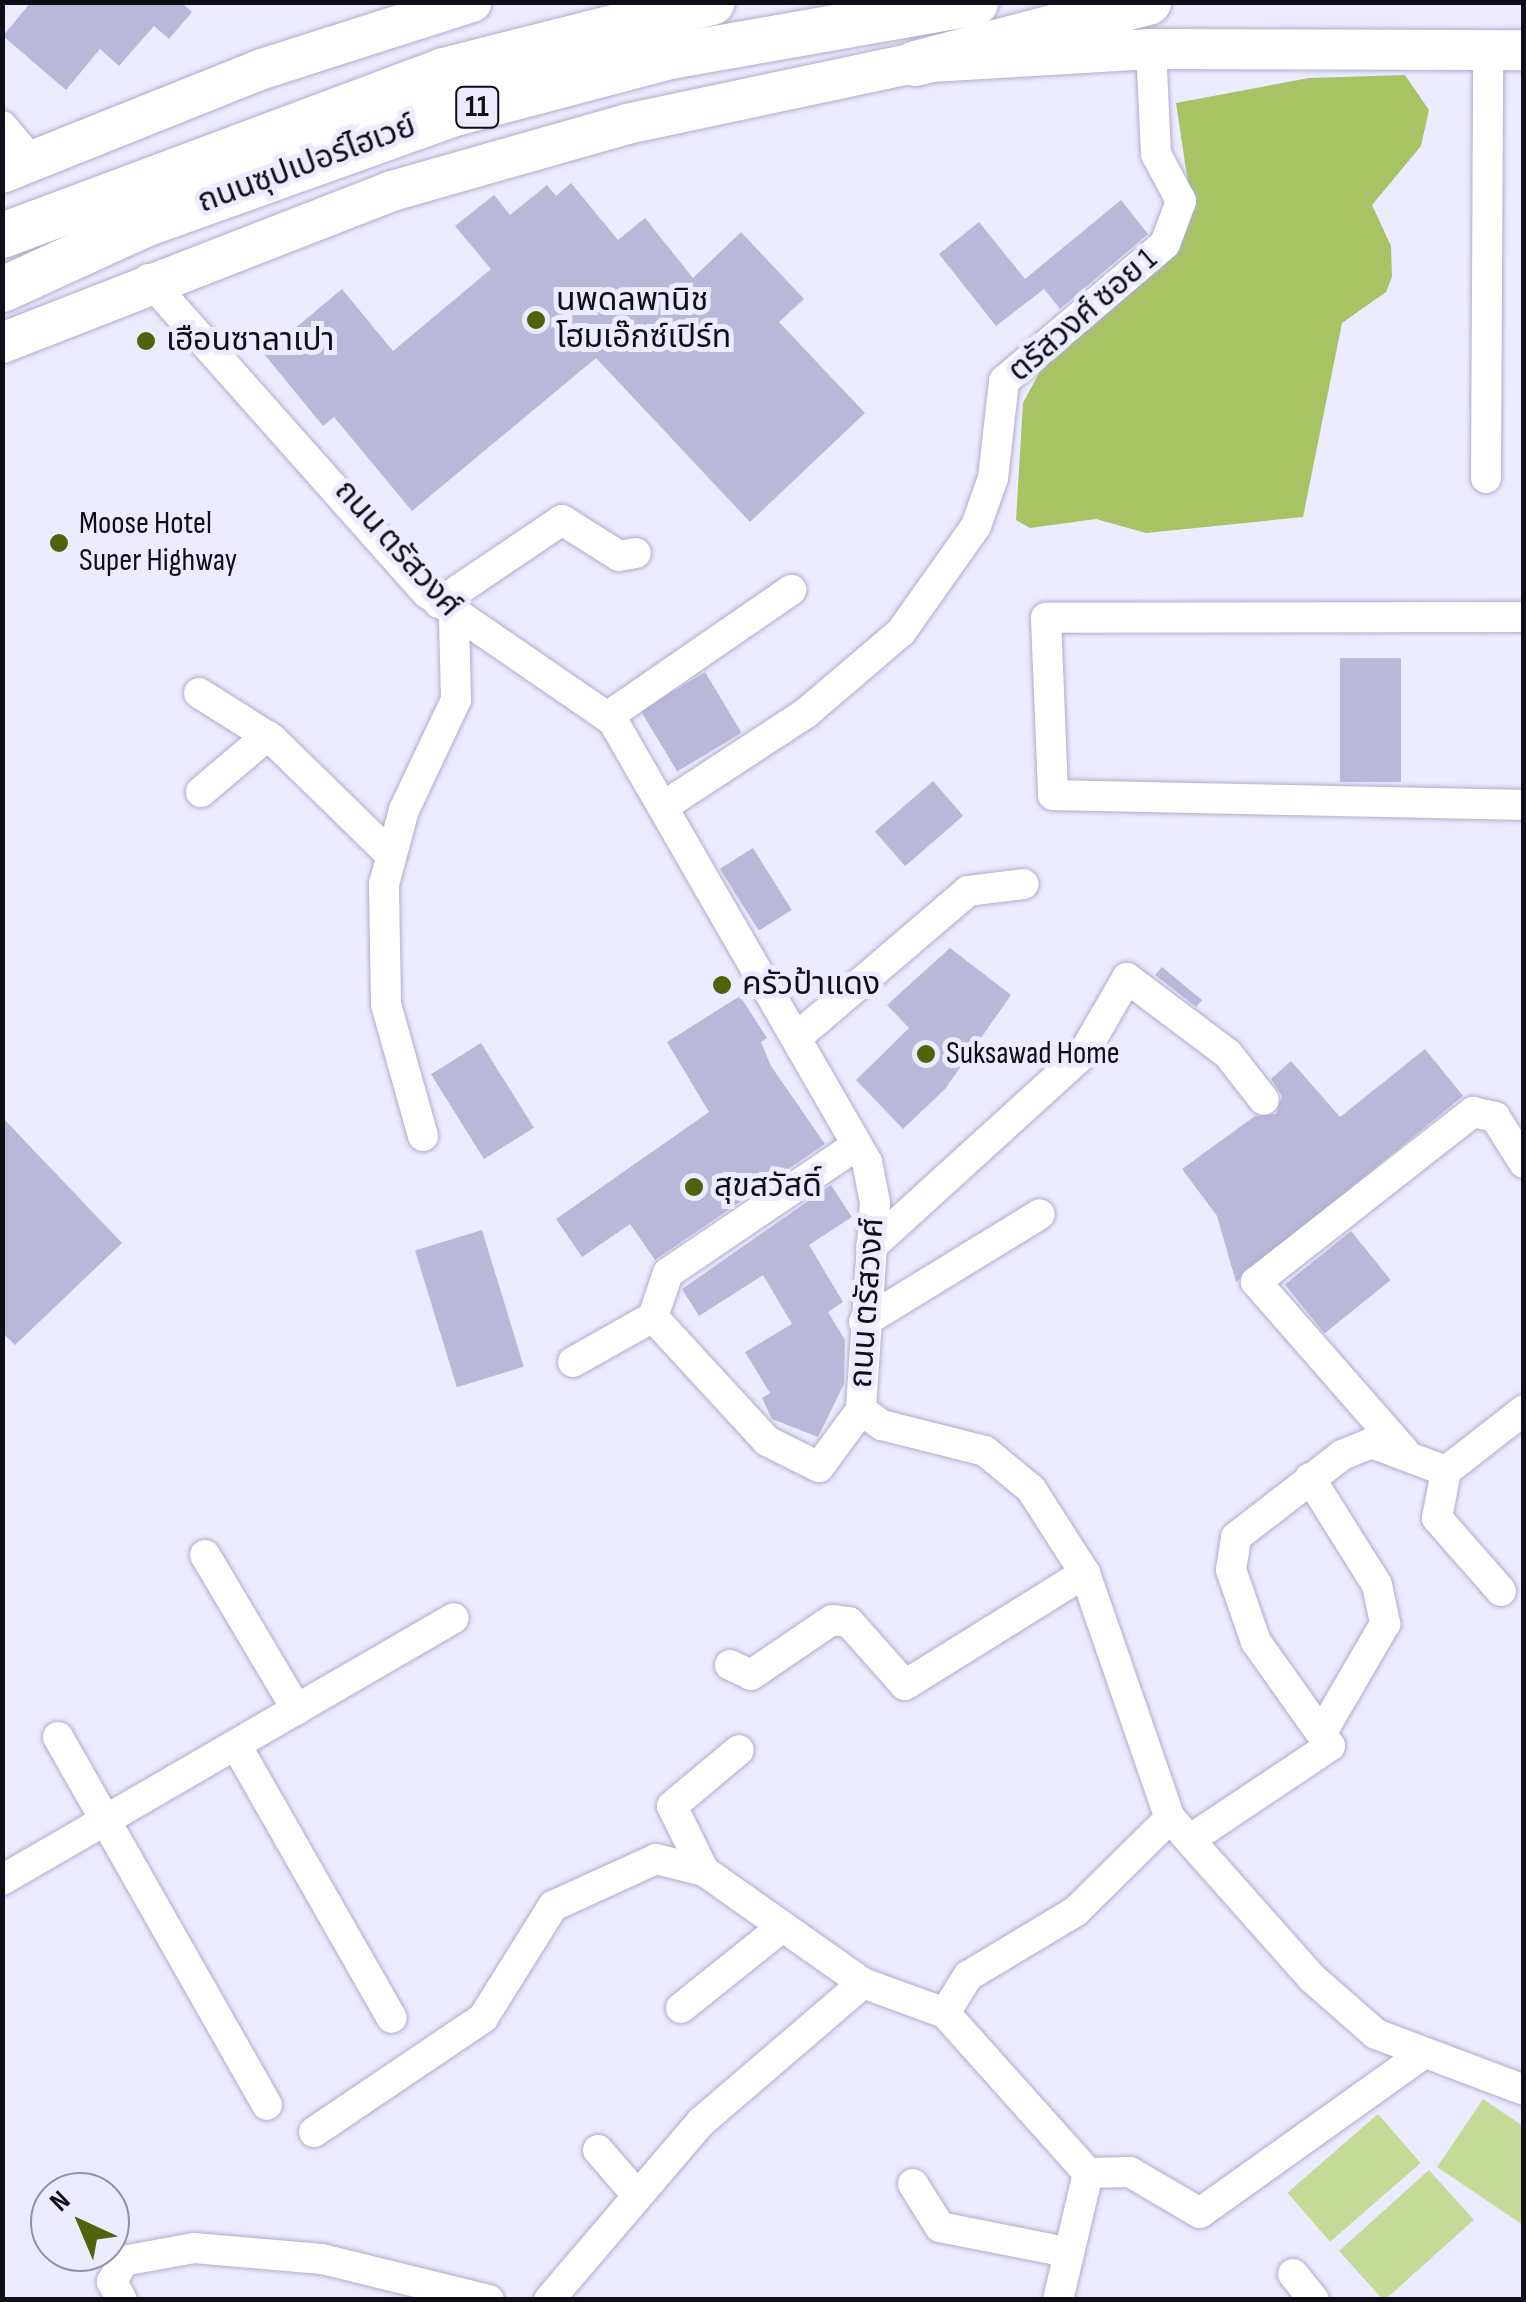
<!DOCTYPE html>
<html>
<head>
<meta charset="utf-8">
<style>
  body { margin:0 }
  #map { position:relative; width:1526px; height:2302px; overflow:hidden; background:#ecebff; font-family:"Sofia Sans Condensed","Noto Sans Thai",sans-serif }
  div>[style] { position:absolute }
  .green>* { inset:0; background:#c6da98; transform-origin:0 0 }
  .forest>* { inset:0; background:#a9c364 }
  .building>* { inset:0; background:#bab8d8; transform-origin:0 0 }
  .roads { filter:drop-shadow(0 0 2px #afaccc) drop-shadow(0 0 2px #afaccc) }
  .minor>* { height:30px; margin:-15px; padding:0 15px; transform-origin:15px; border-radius:15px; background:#fff }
  .major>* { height:40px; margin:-20px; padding:0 20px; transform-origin:20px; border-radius:20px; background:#fff }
  .highway>* { height:45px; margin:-22.5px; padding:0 22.5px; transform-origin:22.5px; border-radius:22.5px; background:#fff }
  .dots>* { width:28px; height:28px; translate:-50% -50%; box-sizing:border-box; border:5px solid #ecebff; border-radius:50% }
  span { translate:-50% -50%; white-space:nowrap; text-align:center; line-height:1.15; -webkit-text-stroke:10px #ecebff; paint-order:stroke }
  .shield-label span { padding:2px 8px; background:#ecebff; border:2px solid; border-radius:8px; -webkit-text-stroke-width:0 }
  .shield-label { font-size:30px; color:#0e0d18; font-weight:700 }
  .street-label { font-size:32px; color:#0e0d18 }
  .poi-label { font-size:32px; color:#0e0d18 }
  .left { translate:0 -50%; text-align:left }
  .frame { position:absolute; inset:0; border:5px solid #0e0d18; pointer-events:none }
  .north { position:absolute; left:30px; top:2172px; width:100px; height:100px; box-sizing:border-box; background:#ecebff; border:2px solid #9392a3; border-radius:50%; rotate:316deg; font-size:28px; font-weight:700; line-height:40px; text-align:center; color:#0e0d18 }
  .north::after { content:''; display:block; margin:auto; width:35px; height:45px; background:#50630a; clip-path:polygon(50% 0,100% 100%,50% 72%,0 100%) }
</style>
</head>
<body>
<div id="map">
  <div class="green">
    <i style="clip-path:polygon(1483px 2099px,1523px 2126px,1523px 2225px,1437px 2167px)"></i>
    <i style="left:1378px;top:2114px;width:65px;height:120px;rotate:49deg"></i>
    <i style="left:1429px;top:2170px;width:67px;height:121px;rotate:48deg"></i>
  </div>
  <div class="forest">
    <i style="clip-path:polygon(1405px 75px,1429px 110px,1421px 146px,1372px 205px,1391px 246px,1392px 277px,1386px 292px,1342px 323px,1303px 517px,1146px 533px,1096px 519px,1030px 528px,1016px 520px,1023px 403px,1045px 362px,1190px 196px,1176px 103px,1309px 78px)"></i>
  </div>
  <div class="building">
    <i style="clip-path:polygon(31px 2px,181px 2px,192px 12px,169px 39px,154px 26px,119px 66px,100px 49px,66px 90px,3px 36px)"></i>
    <i style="clip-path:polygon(571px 183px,618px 240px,645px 218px,693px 278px,741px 232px,804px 299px,779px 322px,865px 413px,750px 522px,596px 358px,412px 511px,334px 417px,323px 426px,264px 354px,342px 289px,393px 351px,491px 269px,455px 226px,494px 195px,510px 215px,547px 185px,556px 196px)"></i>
    <i style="clip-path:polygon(1121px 200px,1148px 234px,1060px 309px,1044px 289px,996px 326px,939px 254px,979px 222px,1025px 279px)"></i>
    <i style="left:1340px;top:658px;width:61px;height:124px"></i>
    <i style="left:705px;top:672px;width:71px;height:75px;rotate:59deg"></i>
    <i style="left:933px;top:781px;width:46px;height:77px;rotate:49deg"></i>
    <i style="left:753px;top:848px;width:73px;height:39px;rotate:58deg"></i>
    <i style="clip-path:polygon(950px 948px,1011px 995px,945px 1089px,903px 1129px,856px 1080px,909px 1028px,887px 1005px)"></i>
    <i style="clip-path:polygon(1162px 967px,1202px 1000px,1196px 1007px,1155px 975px)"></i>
    <i style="clip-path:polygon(740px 996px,767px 1038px,761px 1042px,771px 1066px,825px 1144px,655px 1260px,630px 1224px,582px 1257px,556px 1219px,709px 1112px,667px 1042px)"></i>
    <i style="left:481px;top:1043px;width:100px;height:59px;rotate:58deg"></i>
    <i style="clip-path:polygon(1425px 1049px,1463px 1096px,1236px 1282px,1217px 1216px,1182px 1169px,1255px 1116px,1276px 1114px,1282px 1096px,1271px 1079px,1291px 1061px,1340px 1117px)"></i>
    <i style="clip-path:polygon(2px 1117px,122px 1243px,15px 1345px,2px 1332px)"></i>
    <i style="clip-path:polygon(831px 1185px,852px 1217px,809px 1245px,843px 1302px,828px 1312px,845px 1340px,844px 1384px,818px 1437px,772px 1419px,762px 1398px,770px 1393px,745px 1352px,792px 1324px,763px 1275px,699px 1316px,682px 1289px)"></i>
    <i style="left:482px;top:1230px;width:143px;height:70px;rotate:73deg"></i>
    <i style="left:1351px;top:1231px;width:63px;height:85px;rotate:51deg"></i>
  </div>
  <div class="roads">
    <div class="minor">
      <i style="left:2px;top:126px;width:45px;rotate:49.5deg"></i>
      <i style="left:148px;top:279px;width:420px;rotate:48.4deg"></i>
      <i style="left:427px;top:593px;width:226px;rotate:34.5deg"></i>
      <i style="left:613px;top:721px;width:509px;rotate:60.06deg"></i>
      <i style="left:867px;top:1162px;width:41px;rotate:78.7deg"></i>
      <i style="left:875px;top:1202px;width:208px;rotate:93.9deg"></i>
      <i style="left:861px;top:1410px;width:26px;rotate:36deg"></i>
      <i style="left:882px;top:1425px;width:106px;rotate:14.2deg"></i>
      <i style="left:985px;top:1451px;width:60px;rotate:39.6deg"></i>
      <i style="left:1031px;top:1489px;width:100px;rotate:57.3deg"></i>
      <i style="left:1085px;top:1573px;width:259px;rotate:70.9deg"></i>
      <i style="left:1170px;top:1818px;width:214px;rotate:48.4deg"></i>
      <i style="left:1312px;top:1978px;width:85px;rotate:41.2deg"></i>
      <i style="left:1376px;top:2034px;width:158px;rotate:20.7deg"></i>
      <i style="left:1486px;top:478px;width:430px;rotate:-89.7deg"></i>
      <i style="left:439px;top:603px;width:148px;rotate:-34deg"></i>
      <i style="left:562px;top:520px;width:67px;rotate:32.3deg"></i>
      <i style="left:619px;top:556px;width:17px;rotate:-10deg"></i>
      <i style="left:1524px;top:617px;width:478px;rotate:179.9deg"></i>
      <i style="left:1046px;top:618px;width:177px;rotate:87.7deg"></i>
      <i style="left:1053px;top:795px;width:471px;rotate:1.2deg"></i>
      <i style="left:199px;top:693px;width:86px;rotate:32.2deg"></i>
      <i style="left:272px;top:739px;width:166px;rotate:44.3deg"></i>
      <i style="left:607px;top:717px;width:224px;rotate:-34.6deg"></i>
      <i style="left:201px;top:792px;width:87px;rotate:-40.3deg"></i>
      <i style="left:664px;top:806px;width:170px;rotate:-33.2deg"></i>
      <i style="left:806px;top:713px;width:125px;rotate:-40.5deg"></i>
      <i style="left:901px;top:632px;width:130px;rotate:-54.7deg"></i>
      <i style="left:976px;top:526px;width:51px;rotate:-70.5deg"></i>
      <i style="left:993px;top:478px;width:98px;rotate:-83.5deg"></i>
      <i style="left:1004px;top:381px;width:211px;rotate:-40.4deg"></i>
      <i style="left:1165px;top:244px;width:46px;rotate:-69.6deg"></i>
      <i style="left:1181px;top:201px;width:53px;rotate:-118deg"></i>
      <i style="left:1156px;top:154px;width:105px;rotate:-92.7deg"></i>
      <i style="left:796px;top:1038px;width:226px;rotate:-40.5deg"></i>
      <i style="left:968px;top:891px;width:56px;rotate:-7.1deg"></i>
      <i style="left:423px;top:1136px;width:137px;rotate:-105.7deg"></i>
      <i style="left:386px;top:1004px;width:120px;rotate:-91deg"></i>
      <i style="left:384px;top:884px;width:77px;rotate:-74.9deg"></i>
      <i style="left:404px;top:810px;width:122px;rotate:-64.7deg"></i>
      <i style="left:456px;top:700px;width:83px;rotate:-91.4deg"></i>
      <i style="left:871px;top:1247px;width:287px;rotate:-42.3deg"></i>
      <i style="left:1083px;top:1054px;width:88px;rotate:-59.9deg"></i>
      <i style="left:1127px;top:978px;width:126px;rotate:37deg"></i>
      <i style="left:1228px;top:1054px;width:58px;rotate:52deg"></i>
      <i style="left:653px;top:1317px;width:46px;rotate:-71.2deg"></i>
      <i style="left:668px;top:1273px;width:228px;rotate:-34.1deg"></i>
      <i style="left:864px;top:1322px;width:206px;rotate:-31.5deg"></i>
      <i style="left:573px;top:1362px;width:92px;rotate:-29.4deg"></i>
      <i style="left:653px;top:1317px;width:168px;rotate:47.4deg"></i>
      <i style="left:767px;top:1441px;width:58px;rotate:26.6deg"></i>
      <i style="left:819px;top:1467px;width:71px;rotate:-53.6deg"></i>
      <i style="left:1404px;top:1451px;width:225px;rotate:-131.2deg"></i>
      <i style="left:1256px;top:1282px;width:276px;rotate:-38.1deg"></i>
      <i style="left:1473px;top:1112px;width:23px;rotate:13deg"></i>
      <i style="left:1495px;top:1117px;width:54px;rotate:57.8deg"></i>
      <i style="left:1446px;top:1471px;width:48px;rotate:100.8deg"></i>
      <i style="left:1437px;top:1518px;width:97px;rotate:48.8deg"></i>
      <i style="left:1310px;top:1478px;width:126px;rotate:57.9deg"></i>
      <i style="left:1377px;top:1585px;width:40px;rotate:78deg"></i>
      <i style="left:1385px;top:1624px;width:119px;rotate:120.2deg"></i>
      <i style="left:205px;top:1555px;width:180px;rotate:59.3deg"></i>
      <i style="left:730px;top:1665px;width:23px;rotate:25deg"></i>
      <i style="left:751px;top:1675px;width:98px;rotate:-34.2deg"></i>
      <i style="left:832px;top:1620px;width:17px;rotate:7deg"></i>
      <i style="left:849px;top:1622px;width:84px;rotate:48.4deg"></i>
      <i style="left:905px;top:1685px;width:212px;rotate:-31.9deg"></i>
      <i style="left:58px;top:1737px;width:423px;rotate:60.4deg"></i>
      <i style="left:236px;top:1745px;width:314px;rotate:60.3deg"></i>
      <i style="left:1191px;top:1839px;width:167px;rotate:-33.8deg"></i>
      <i style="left:1330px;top:1746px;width:128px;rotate:-125.4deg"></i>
      <i style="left:1256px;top:1642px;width:76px;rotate:-109.1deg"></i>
      <i style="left:1231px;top:1570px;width:33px;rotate:-81deg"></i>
      <i style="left:1236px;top:1537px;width:134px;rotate:-37.7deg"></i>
      <i style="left:1342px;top:1455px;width:31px;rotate:-22deg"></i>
      <i style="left:1371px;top:1443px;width:80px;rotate:20.5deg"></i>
      <i style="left:1446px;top:1471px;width:99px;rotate:-38deg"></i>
      <i style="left:704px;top:1871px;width:72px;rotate:-116.2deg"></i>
      <i style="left:672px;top:1806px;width:87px;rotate:-39.9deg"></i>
      <i style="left:2px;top:1880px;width:522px;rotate:-30.1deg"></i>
      <i style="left:681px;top:2008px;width:123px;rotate:-38.7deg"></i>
      <i style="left:314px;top:2132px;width:204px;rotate:-34deg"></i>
      <i style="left:483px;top:2018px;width:132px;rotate:-58deg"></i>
      <i style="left:553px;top:1906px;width:113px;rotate:-24.5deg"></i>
      <i style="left:656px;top:1859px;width:49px;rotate:14deg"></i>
      <i style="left:704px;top:1871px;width:194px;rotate:35.2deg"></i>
      <i style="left:863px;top:1983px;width:87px;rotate:20.1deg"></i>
      <i style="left:598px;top:2150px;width:60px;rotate:49.1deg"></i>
      <i style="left:1088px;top:2173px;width:42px;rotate:-1.4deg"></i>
      <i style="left:1130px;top:2172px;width:81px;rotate:30.4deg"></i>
      <i style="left:1200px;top:2213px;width:269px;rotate:-35.5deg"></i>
      <i style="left:913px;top:2184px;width:51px;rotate:57.9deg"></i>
      <i style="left:940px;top:2227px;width:128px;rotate:11.2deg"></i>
      <i style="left:1293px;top:2274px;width:33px;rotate:51deg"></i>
      <i style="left:122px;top:2300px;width:21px;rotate:-119deg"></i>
      <i style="left:112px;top:2282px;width:24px;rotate:-62deg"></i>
      <i style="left:123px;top:2261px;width:72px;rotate:-10.4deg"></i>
      <i style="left:194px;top:2248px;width:128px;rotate:4.9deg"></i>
      <i style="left:322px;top:2259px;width:172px;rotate:13.8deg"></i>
      <i style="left:549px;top:2300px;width:234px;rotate:-49.5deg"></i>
      <i style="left:701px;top:2122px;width:213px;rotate:-40.6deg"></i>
      <i style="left:1058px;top:2300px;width:130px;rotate:-76.7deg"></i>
      <i style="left:1088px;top:2173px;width:215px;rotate:-131.8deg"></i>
      <i style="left:945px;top:2013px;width:44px;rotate:-58.1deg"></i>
      <i style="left:968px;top:1976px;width:126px;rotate:-31deg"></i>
      <i style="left:1076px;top:1911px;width:132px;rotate:-44.7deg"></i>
    </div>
    <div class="major">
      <i style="left:2px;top:173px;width:280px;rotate:-21.8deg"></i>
      <i style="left:262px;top:69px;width:220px;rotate:-17.7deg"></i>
      <i style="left:2px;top:343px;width:419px;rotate:-21.3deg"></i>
      <i style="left:392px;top:191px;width:244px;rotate:-15.9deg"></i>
      <i style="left:627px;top:124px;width:294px;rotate:-12deg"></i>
      <i style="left:915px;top:63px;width:236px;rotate:-3.4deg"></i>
      <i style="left:1151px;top:49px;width:373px;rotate:0.2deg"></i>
    </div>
    <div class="highway">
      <i style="left:915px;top:63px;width:241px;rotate:-14.7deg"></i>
      <i style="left:2px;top:235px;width:471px;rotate:-20.5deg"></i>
      <i style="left:443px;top:70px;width:277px;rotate:-14.2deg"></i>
      <i style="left:2px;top:289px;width:156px;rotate:-24.6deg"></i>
      <i style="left:144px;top:224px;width:329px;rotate:-19.7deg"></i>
      <i style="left:454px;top:113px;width:223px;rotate:-14.8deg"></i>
      <i style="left:670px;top:56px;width:310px;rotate:-10deg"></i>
    </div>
  </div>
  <div class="dots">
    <i style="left:536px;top:320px;background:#50630a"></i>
    <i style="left:146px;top:341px;background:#50630a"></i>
    <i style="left:59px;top:543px;background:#50630a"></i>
    <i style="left:722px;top:985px;background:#50630a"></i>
    <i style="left:926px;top:1054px;background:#50630a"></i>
    <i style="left:694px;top:1187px;background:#50630a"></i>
  </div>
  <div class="shield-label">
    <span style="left:477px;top:107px">11</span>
  </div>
  <div class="street-label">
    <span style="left:307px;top:165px;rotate:-20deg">ถนนซุปเปอร์ไฮเวย์</span>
    <span style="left:1083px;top:316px;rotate:-41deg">ตรัสวงศ์ ซอย 1</span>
    <span style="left:397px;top:549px;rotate:48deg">ถนน ตรัสวงศ์</span>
    <span style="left:868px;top:1303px;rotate:-86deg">ถนน ตรัสวงศ์</span>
  </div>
  <div class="poi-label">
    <span class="left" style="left:556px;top:320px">นพดลพานิช<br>โฮมเอ๊กซ์เปิร์ท</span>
    <span class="left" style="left:166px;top:341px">เฮือนซาลาเปา</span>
    <span class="left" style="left:79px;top:543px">Moose Hotel<br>Super Highway</span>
    <span class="left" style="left:742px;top:985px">ครัวป้าแดง</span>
    <span class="left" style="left:946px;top:1054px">Suksawad Home</span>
    <span class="left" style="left:714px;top:1187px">สุขสวัสดิ์</span>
  </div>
  <div class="frame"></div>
  <div class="north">N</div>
</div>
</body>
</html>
